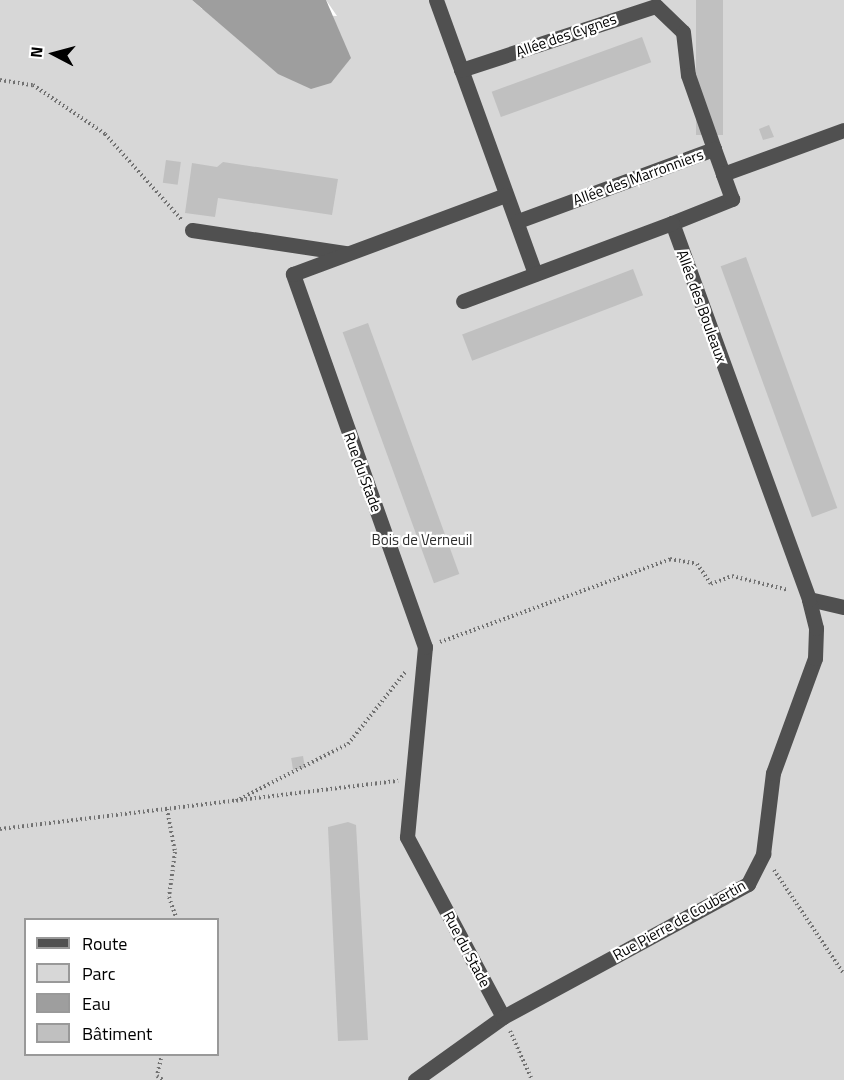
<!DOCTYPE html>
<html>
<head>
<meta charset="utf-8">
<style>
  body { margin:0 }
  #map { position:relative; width:844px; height:1080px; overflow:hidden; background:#fff; font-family:"Titillium Web",sans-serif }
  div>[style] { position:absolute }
  .green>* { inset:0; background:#d7d7d7 }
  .water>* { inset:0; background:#9e9e9e }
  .building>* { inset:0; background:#c0c0c0; transform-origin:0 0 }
  .path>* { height:4px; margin-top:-2px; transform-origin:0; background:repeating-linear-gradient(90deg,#727272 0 1.5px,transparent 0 4.5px) }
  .minor>* { height:15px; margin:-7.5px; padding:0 7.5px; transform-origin:7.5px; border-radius:7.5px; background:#505050 }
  span { translate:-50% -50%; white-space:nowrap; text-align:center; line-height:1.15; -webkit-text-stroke:4.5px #fff; paint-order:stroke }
  .street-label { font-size:15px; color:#000 }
  .park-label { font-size:15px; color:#2e2e2e }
  .legend { position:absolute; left:24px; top:918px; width:195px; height:138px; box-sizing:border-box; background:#fff; border:2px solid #999; margin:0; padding:8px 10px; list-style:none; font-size:18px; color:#000 }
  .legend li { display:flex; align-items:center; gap:12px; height:30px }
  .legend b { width:30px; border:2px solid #999 }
  .north { position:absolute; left:24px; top:24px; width:60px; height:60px; -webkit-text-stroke:4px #fff; paint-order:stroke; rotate:276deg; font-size:16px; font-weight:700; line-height:24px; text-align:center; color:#000 }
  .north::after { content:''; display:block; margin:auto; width:21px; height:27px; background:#000; clip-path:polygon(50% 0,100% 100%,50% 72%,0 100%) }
</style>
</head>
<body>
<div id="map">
  <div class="green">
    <i style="clip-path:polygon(evenodd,0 0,192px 0,202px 9px,337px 16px,326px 0,844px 0,844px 1080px,0 1080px,0 0,26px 920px,218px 920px,218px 1054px,26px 1054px,26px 920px)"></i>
  </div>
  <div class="water">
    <i style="clip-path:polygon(192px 0,326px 0,351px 58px,331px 83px,311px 89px,278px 74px)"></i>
  </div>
  <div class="building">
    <i style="left:696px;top:0;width:27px;height:135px"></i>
    <i style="left:642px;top:37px;width:27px;height:160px;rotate:70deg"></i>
    <i style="clip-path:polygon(769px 125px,774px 137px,763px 140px,759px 129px)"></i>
    <i style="left:166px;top:160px;width:15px;height:23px;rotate:8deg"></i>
    <i style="clip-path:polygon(223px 162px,338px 179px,332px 215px,218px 198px,215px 217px,185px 213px,192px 163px,217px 167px)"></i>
    <i style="left:746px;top:257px;width:267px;height:27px;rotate:70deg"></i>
    <i style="left:633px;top:269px;width:28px;height:183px;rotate:69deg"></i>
    <i style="left:368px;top:323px;width:267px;height:27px;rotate:70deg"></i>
    <i style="left:303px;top:756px;width:12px;height:12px;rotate:81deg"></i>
    <i style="clip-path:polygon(348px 822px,356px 825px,368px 1040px,338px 1041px,328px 827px)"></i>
  </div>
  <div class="path">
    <i style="left:0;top:80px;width:33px;rotate:9deg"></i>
    <i style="left:33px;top:85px;width:87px;rotate:34.2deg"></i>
    <i style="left:105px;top:134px;width:115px;rotate:48.2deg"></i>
    <i style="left:440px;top:642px;width:245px;rotate:-19.8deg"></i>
    <i style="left:670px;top:559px;width:27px;rotate:10deg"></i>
    <i style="left:697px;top:564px;width:24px;rotate:55deg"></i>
    <i style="left:711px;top:584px;width:22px;rotate:-21deg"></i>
    <i style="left:732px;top:576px;width:58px;rotate:14deg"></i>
    <i style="left:236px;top:801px;width:126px;rotate:-27deg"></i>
    <i style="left:348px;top:744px;width:93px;rotate:-51.5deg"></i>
    <i style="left:167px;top:809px;width:44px;rotate:79.5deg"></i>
    <i style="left:175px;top:852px;width:45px;rotate:97.6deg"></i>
    <i style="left:169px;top:897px;width:24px;rotate:71deg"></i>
    <i style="left:0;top:829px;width:401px;rotate:-6.9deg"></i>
    <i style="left:774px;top:870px;width:125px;rotate:56.1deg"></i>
    <i style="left:510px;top:1031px;width:54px;rotate:65.8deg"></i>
    <i style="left:162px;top:1054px;width:23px;rotate:103deg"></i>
    <i style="left:157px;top:1076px;width:7px;rotate:34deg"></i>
  </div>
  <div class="minor">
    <i style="left:436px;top:0;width:291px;rotate:70.1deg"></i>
    <i style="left:461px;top:70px;width:205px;rotate:-18.2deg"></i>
    <i style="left:656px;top:6px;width:37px;rotate:44deg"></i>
    <i style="left:683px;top:32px;width:43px;rotate:83.4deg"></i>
    <i style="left:688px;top:75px;width:78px;rotate:70.6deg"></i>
    <i style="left:518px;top:221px;width:209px;rotate:-20.2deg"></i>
    <i style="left:714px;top:149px;width:27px;rotate:70deg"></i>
    <i style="left:723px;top:174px;width:129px;rotate:-20deg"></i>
    <i style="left:672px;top:223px;width:65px;rotate:-21.8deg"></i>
    <i style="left:732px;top:199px;width:27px;rotate:-110deg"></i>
    <i style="left:192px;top:230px;width:156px;rotate:8.5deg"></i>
    <i style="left:809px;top:599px;width:36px;rotate:13deg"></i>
    <i style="left:503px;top:1017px;width:204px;rotate:-118.1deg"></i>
    <i style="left:407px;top:837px;width:191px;rotate:-84.6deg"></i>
    <i style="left:425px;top:647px;width:396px;rotate:-109.5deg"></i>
    <i style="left:293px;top:274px;width:226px;rotate:-20.4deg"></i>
    <i style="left:415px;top:1080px;width:108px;rotate:-35.6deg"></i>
    <i style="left:503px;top:1017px;width:279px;rotate:-28.5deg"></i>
    <i style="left:748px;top:884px;width:34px;rotate:-63deg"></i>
    <i style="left:763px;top:854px;width:82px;rotate:-83deg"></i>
    <i style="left:773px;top:773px;width:122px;rotate:-69.9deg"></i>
    <i style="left:815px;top:658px;width:30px;rotate:-88deg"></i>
    <i style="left:816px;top:628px;width:30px;rotate:-104deg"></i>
    <i style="left:809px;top:599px;width:400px;rotate:-110deg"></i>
    <i style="left:672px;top:223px;width:223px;rotate:159.5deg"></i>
  </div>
  <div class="street-label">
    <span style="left:566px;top:35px;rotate:-19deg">Allée des Cygnes</span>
    <span style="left:638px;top:177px;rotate:-20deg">Allée des Marronniers</span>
    <span style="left:702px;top:306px;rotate:70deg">Allée des Bouleaux</span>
    <span style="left:363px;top:472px;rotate:70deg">Rue du Stade</span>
    <span style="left:679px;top:920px;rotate:-29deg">Rue Pierre de Coubertin</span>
    <span style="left:467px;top:949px;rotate:62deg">Rue du Stade</span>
  </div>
  <div class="park-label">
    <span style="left:422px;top:540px">Bois de Verneuil</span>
  </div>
  <ul class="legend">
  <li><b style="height:8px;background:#505050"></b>Route</li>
  <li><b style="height:16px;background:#d7d7d7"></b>Parc</li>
  <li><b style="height:16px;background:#9e9e9e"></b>Eau</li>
  <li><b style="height:16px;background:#c0c0c0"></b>Bâtiment</li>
  </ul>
  <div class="north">N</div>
</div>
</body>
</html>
